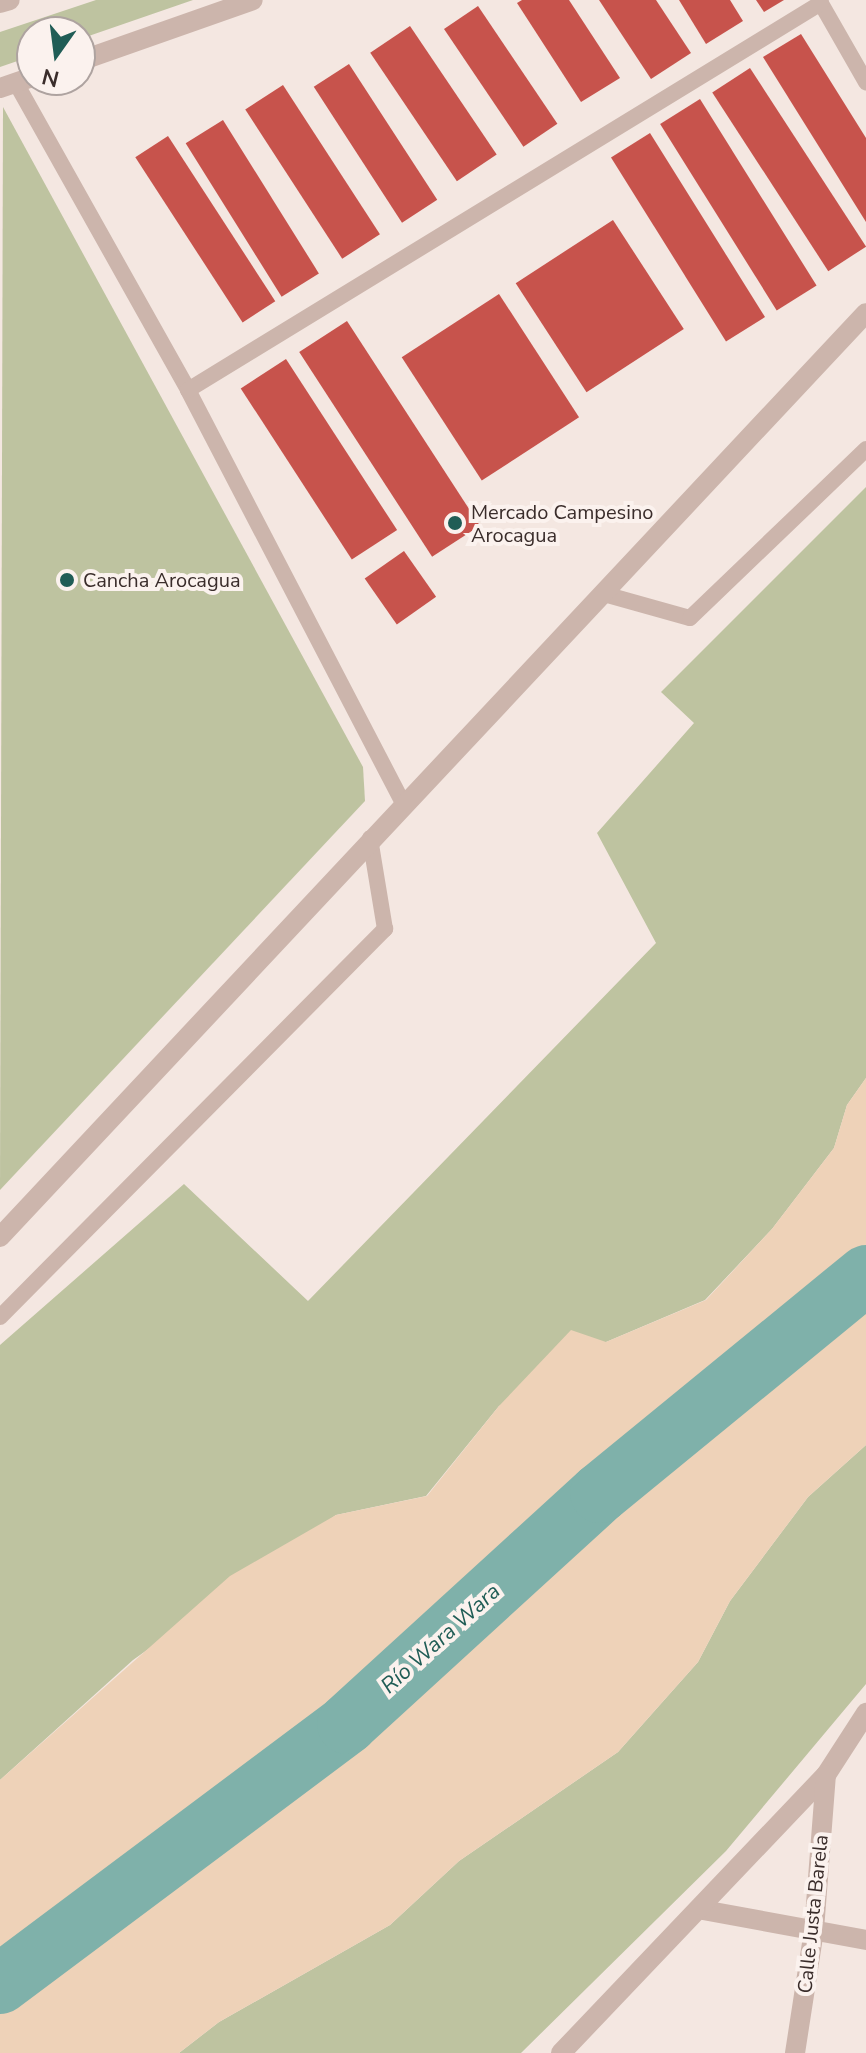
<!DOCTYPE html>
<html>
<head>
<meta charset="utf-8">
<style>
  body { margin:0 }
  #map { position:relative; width:866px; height:2053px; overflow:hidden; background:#f4e7e1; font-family:"Nunito Sans",sans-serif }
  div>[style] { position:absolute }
  .green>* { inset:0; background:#bec3a0 }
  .sand>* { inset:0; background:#eed2b8 }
  .river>* { height:60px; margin:-30px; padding:0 30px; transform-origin:30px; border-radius:30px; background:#7fb1aa }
  .building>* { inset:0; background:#c7534c; transform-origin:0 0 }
  .service>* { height:16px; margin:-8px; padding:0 8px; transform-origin:8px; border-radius:8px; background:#ccb5ac }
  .minor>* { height:20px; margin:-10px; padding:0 10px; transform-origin:10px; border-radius:10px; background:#ccb5ac }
  .tertiary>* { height:20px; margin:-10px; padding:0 10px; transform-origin:10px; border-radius:10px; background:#ccb5ac }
  .dots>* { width:22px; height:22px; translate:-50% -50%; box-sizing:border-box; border:4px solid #fbf2ee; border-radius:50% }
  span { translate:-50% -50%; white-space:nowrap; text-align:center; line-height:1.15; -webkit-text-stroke:8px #fbf2ee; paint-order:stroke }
  .poi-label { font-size:20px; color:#3a2d2b }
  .left { translate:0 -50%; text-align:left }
  .street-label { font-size:20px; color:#3a2d2b }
  .water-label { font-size:22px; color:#205d56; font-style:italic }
  .north { position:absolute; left:16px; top:16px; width:80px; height:80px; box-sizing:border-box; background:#fbf2ee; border:2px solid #aea3a0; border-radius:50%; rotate:194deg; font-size:22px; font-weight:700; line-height:32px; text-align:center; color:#3a2d2b }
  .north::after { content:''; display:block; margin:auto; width:28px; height:36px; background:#205d56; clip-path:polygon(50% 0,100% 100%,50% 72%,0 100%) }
</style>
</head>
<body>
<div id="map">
  <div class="green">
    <i style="clip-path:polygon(96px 0,193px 0,80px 39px,80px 32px,32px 32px,32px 56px,0 67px,0 32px)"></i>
    <i style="clip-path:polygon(3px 107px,363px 767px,365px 801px,0 1190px)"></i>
    <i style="clip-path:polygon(866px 487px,866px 1078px,847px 1105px,834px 1148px,772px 1229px,705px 1300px,606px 1342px,499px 1406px,426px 1496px,336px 1515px,133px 1660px,0 1780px,0 1345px,184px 1184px,308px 1301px,656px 943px,597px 833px,694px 723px,661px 692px)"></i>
    <i style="clip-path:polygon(866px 1445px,866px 1684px,726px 1851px,521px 2053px,179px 2053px,219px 2022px,390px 1925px,459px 1861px,618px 1752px,698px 1662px,730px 1601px,808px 1497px)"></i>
  </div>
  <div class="sand">
    <i style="clip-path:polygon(866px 1078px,866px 1445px,808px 1497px,730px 1601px,698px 1662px,618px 1752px,459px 1861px,390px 1925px,219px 2022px,179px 2053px,0 2053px,0 1780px,230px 1576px,336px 1515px,427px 1496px,499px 1406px,571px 1330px,606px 1342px,706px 1300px,772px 1229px,834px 1148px,847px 1105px)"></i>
  </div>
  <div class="river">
    <i style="left:0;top:1984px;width:434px;rotate:-36.8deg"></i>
    <i style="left:347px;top:1724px;width:343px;rotate:-42.4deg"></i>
    <i style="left:600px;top:1493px;width:344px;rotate:-39.3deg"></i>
  </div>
  <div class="building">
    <i style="clip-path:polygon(522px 0,569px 0,620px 78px,581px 102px,517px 3px)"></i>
    <i style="clip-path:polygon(599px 0,656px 0,691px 53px,651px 79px)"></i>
    <i style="clip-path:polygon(679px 0,730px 0,743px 21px,706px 44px)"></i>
    <i style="clip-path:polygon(756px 0,784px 0,764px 12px)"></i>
    <i style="left:478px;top:6px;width:142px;height:41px;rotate:56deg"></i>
    <i style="left:410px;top:26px;width:155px;height:48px;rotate:56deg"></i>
    <i style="clip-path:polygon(801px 34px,866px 138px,866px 222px,763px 57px)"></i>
    <i style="left:349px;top:64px;width:162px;height:42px;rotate:57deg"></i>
    <i style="left:750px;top:68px;width:213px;height:45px;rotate:57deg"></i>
    <i style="left:283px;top:85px;width:178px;height:45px;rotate:57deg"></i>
    <i style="left:700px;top:99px;width:220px;height:47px;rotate:58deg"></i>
    <i style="left:223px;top:120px;width:181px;height:44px;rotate:58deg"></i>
    <i style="left:650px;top:133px;width:217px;height:46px;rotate:58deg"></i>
    <i style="left:168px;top:136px;width:197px;height:39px;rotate:57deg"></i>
    <i style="left:613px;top:220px;width:130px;height:116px;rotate:57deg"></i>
    <i style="left:499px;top:294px;width:147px;height:116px;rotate:57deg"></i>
    <i style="left:347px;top:321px;width:244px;height:57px;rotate:57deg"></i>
    <i style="left:286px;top:359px;width:204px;height:54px;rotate:57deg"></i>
    <i style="left:404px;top:551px;width:56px;height:48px;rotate:55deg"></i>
  </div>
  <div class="service">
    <i style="left:819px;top:0;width:95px;rotate:60.2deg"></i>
    <i style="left:16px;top:83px;width:352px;rotate:60.7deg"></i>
    <i style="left:188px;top:390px;width:466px;rotate:62.5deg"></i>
    <i style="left:188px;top:390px;width:742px;rotate:-31.44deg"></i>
    <i style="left:604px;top:594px;width:89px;rotate:15.6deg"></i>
    <i style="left:690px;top:618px;width:244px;rotate:-43.8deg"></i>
    <i style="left:0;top:1317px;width:547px;rotate:-45.22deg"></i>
    <i style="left:385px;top:929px;width:92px;rotate:-99.4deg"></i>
  </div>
  <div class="minor">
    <i style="left:0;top:3px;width:10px;rotate:-17deg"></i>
    <i style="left:80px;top:61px;width:183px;rotate:-19.4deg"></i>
    <i style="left:0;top:88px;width:34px;rotate:-19deg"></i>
    <i style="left:703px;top:1910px;width:166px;rotate:10.4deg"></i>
    <i style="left:561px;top:2053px;width:384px;rotate:-46.4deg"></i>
    <i style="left:826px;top:1775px;width:74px;rotate:-57.2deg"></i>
    <i style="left:795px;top:2053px;width:124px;rotate:-81.2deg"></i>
    <i style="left:814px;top:1930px;width:155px;rotate:-85.6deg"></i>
  </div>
  <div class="tertiary">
    <i style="left:0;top:1237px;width:1266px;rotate:-46.86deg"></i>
  </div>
  <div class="dots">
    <i style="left:455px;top:523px;background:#205d56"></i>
    <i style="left:67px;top:580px;background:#205d56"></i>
  </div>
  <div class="poi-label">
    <span class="left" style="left:471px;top:524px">Mercado Campesino<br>Arocagua</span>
    <span class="left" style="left:83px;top:580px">Cancha Arocagua</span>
  </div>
  <div class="street-label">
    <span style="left:813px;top:1914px;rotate:-84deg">Calle Justa Barela</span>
  </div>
  <div class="water-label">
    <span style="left:441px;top:1639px;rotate:-42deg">Río Wara Wara</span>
  </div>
  <div class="north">N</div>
</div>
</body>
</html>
